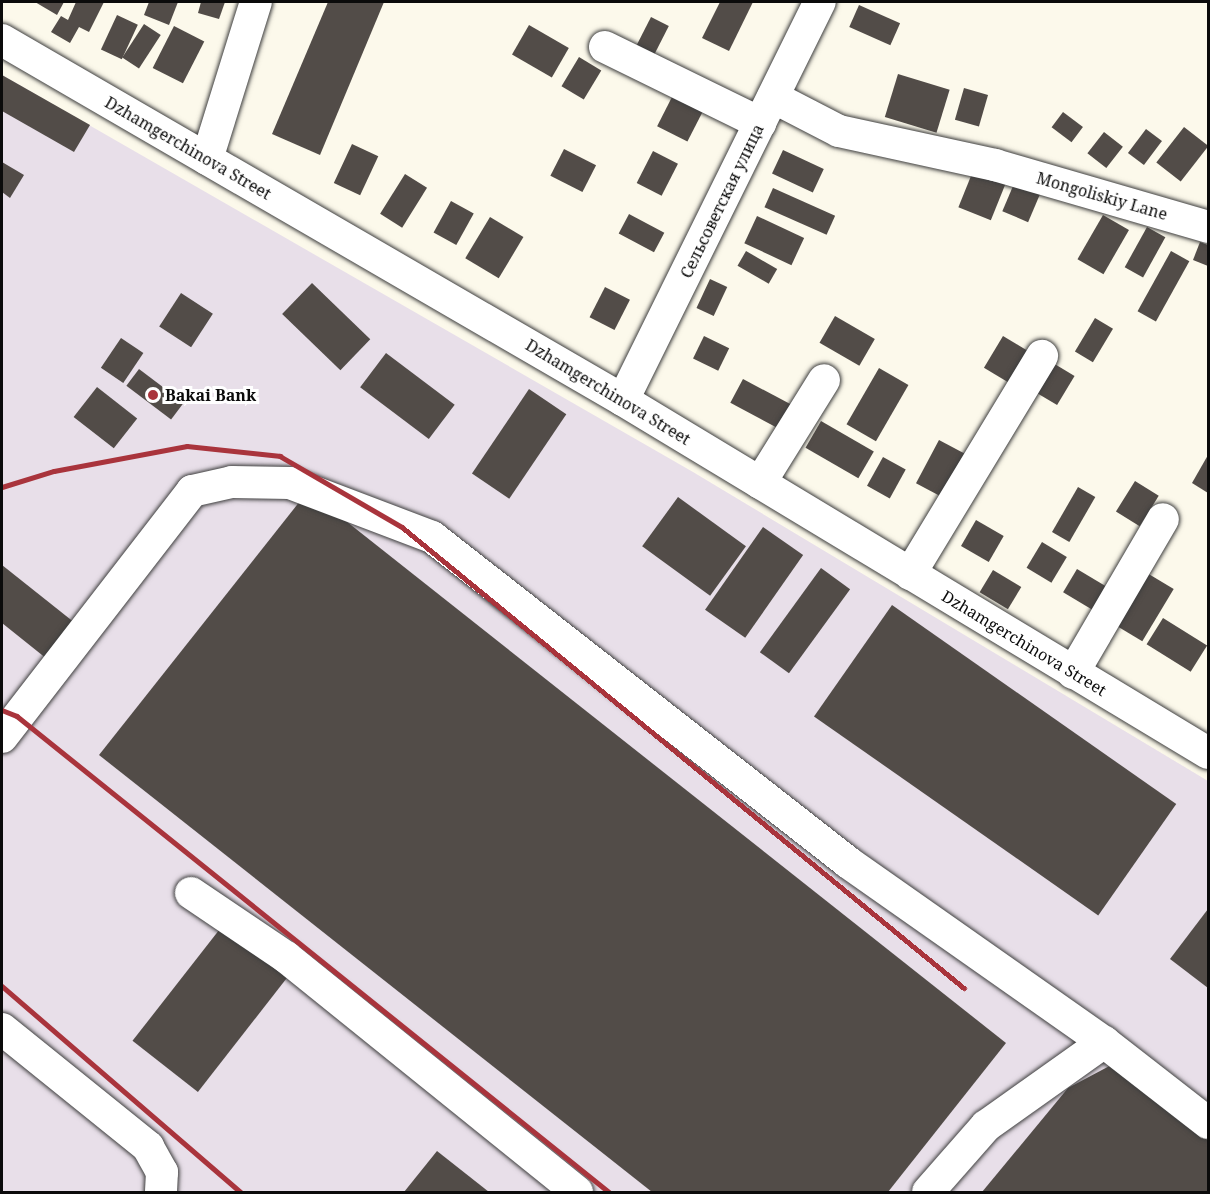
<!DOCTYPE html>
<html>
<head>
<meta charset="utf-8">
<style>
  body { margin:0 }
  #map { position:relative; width:1210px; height:1194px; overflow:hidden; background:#fcf9eb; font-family:"Noto Serif",serif }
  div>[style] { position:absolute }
  .industrial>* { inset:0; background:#e8dfe9 }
  .building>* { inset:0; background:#524c48; transform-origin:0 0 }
  .roads { filter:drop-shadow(0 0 2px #3e3e3e) drop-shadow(0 0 2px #3e3e3e) }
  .minor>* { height:32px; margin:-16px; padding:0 16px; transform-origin:16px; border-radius:16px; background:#fff }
  .rail>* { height:4.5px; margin:-2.25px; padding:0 2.25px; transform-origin:2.25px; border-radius:2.25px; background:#a9343c }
  .dots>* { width:16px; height:16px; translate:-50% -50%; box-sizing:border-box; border:3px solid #fff; border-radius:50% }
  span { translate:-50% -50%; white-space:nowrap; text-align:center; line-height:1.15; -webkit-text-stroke:6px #fff; paint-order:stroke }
  .street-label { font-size:16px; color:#0b0b0b }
  .poi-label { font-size:16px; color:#0b0b0b; font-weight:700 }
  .left { translate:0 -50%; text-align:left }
  .frame { position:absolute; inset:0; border:3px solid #0b0b0b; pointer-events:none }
</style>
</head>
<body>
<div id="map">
  <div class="industrial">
    <i style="clip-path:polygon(2px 75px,693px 472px,1208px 781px,1208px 1192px,2px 1192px)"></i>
  </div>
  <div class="building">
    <i style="clip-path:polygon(35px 2px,64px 2px,57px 15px)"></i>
    <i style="clip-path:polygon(76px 2px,104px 2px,89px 32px,79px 27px,70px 43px,51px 32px,61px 16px,68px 20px)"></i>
    <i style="clip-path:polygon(149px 2px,178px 2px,169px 25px,144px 15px)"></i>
    <i style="clip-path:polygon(201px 2px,225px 2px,219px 19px,198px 13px)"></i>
    <i style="clip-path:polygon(328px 2px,384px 2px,320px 155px,272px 134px)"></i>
    <i style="clip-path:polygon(720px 2px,753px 2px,729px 51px,702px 38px)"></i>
    <i style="left:859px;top:5px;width:45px;height:24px;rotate:24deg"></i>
    <i style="left:117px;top:15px;width:23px;height:38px;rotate:25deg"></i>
    <i style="left:651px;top:17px;width:20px;height:39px;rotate:27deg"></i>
    <i style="left:144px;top:24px;width:20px;height:40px;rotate:33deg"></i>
    <i style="left:529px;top:25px;width:46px;height:34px;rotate:30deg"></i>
    <i style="left:174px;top:26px;width:34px;height:47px;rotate:27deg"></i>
    <i style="left:579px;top:57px;width:26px;height:34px;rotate:31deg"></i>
    <i style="left:898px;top:74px;width:54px;height:45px;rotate:17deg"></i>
    <i style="clip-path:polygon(2px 75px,90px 125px,74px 152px,2px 111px)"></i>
    <i style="left:964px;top:88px;width:25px;height:33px;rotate:16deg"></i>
    <i style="left:673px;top:95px;width:34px;height:35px;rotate:27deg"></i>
    <i style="left:1063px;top:112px;width:25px;height:19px;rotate:37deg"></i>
    <i style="left:1184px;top:127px;width:31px;height:45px;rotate:38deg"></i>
    <i style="left:1146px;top:129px;width:20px;height:30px;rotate:37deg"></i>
    <i style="left:1104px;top:132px;width:24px;height:27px;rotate:38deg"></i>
    <i style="left:352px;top:144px;width:29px;height:43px;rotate:25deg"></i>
    <i style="left:564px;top:149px;width:36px;height:30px;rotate:27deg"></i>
    <i style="left:783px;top:150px;width:45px;height:26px;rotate:25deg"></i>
    <i style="left:653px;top:151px;width:28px;height:36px;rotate:27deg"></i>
    <i style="clip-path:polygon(2px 162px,24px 175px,10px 198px,2px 192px)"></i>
    <i style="left:973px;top:171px;width:35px;height:39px;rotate:22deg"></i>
    <i style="left:405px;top:174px;width:26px;height:47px;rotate:32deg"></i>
    <i style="left:1016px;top:179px;width:28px;height:35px;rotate:23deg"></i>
    <i style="left:773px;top:188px;width:68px;height:21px;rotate:24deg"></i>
    <i style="left:451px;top:201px;width:26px;height:36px;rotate:29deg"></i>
    <i style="left:629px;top:214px;width:40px;height:22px;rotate:28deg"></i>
    <i style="left:1103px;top:215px;width:30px;height:51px;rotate:30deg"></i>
    <i style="left:757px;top:216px;width:52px;height:30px;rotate:25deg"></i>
    <i style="left:490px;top:217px;width:39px;height:48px;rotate:31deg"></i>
    <i style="left:1147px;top:227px;width:21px;height:46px;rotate:29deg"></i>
    <i style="clip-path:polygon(1200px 242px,1208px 245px,1208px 266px,1193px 260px)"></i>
    <i style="left:746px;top:251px;width:36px;height:17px;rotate:30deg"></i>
    <i style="left:1171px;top:251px;width:21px;height:69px;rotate:29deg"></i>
    <i style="left:710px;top:279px;width:19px;height:32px;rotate:25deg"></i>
    <i style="left:312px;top:283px;width:81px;height:43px;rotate:44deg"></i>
    <i style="left:605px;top:287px;width:28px;height:34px;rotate:27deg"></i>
    <i style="left:181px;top:293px;width:38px;height:40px;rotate:33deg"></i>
    <i style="left:835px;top:316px;width:46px;height:31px;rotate:30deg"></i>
    <i style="left:1095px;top:318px;width:21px;height:39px;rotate:31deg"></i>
    <i style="left:704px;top:336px;width:28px;height:25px;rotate:26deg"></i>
    <i style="left:1003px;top:336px;width:33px;height:37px;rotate:31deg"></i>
    <i style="left:121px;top:338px;width:27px;height:36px;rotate:34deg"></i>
    <i style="left:386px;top:353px;width:86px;height:43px;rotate:37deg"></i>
    <i style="left:1048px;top:360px;width:31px;height:34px;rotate:31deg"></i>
    <i style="left:879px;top:368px;width:34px;height:65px;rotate:30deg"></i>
    <i style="left:139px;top:369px;width:56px;height:21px;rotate:37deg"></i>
    <i style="left:743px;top:379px;width:62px;height:27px;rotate:28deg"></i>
    <i style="left:97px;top:387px;width:51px;height:38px;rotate:38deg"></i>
    <i style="left:529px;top:389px;width:45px;height:102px;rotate:34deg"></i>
    <i style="left:821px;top:421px;width:61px;height:31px;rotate:30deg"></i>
    <i style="left:939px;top:440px;width:32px;height:49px;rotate:28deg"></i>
    <i style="clip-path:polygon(1208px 455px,1208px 493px,1192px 483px)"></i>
    <i style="left:883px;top:457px;width:26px;height:33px;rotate:29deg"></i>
    <i style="left:1135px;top:481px;width:28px;height:36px;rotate:32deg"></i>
    <i style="left:1078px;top:487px;width:20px;height:52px;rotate:30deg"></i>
    <i style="clip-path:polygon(308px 491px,1006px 1043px,888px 1192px,652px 1192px,99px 755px)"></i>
    <i style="left:678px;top:497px;width:84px;height:61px;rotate:36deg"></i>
    <i style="left:976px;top:520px;width:32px;height:30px;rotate:30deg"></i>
    <i style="left:763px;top:527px;width:49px;height:101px;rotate:35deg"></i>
    <i style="left:1042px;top:542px;width:29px;height:30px;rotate:31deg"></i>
    <i style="clip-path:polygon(2px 565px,80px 627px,52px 663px,2px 623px)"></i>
    <i style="left:821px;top:568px;width:36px;height:104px;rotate:36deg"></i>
    <i style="left:1077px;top:569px;width:39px;height:27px;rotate:31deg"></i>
    <i style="left:993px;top:570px;width:33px;height:26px;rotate:31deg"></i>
    <i style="left:1142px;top:570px;width:37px;height:61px;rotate:31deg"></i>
    <i style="left:892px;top:605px;width:347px;height:136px;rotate:35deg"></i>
    <i style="left:1163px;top:618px;width:52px;height:31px;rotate:32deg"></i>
    <i style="clip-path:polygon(1208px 909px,1208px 988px,1170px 959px)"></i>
    <i style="left:223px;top:925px;width:83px;height:147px;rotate:38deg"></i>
    <i style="clip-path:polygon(1117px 1062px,1208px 1134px,1208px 1192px,982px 1192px,1068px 1088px)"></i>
    <i style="clip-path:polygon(437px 1151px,489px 1192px,404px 1192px)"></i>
  </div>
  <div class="roads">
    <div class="minor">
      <i style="left:2px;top:40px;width:718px;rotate:30.1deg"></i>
      <i style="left:623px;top:400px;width:683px;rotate:31.11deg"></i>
      <i style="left:605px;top:47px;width:173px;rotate:26.1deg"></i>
      <i style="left:773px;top:97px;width:74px;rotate:27.3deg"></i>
      <i style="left:839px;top:131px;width:160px;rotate:12.3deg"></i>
      <i style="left:995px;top:165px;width:222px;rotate:16.2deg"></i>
      <i style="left:207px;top:159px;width:164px;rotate:-72.7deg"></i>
      <i style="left:623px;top:400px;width:444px;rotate:-63.7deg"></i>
      <i style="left:760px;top:483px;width:121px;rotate:-58.1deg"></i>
      <i style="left:910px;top:574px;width:255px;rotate:-58.8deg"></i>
      <i style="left:1073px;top:673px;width:178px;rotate:-59.7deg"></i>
      <i style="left:2px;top:737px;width:311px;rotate:-52.3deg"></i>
      <i style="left:192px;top:491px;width:41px;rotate:-12.7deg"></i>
      <i style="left:232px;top:482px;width:58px;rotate:1deg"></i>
      <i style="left:290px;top:483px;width:152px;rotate:20.8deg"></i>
      <i style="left:432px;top:537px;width:529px;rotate:38.02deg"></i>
      <i style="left:849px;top:863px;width:312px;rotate:35.1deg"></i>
      <i style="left:1104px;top:1042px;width:132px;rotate:37.9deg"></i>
      <i style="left:191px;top:893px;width:115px;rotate:34deg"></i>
      <i style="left:286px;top:957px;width:374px;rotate:38.9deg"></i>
      <i style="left:2px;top:1029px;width:188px;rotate:38.9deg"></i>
      <i style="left:148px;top:1147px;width:29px;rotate:61deg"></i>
      <i style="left:162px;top:1172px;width:20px;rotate:93deg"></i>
      <i style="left:928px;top:1192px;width:88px;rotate:-48.7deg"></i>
      <i style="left:986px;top:1126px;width:145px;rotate:-35.4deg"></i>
    </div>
  </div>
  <div class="rail">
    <i style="left:2px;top:487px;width:54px;rotate:-17.1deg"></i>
    <i style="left:54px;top:471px;width:135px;rotate:-10.6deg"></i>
    <i style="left:187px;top:446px;width:94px;rotate:6.1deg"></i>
    <i style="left:280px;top:456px;width:141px;rotate:30.2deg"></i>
    <i style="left:402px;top:527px;width:727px;rotate:39.36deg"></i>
    <i style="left:2px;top:710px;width:16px;rotate:22deg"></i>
    <i style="left:17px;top:716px;width:760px;rotate:38.8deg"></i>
    <i style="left:2px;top:986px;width:316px;rotate:40.8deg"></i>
  </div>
  <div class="dots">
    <i style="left:153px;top:395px;background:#a9343c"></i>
  </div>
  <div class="street-label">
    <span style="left:188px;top:148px;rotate:30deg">Dzhamgerchinova Street</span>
    <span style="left:1102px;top:196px;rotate:16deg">Mongoliskiy Lane</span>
    <span style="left:722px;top:201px;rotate:-64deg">Сельсоветская улица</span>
    <span style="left:608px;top:392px;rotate:31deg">Dzhamgerchinova Street</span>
    <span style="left:1024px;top:643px;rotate:31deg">Dzhamgerchinova Street</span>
  </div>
  <div class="poi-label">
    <span class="left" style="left:165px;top:395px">Bakai Bank</span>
  </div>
  <div class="frame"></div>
</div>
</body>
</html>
